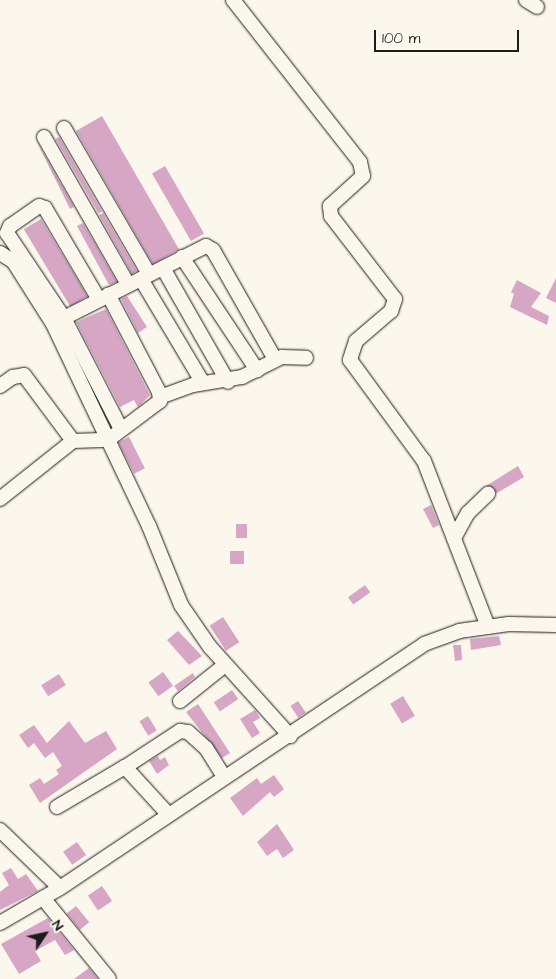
<!DOCTYPE html>
<html>
<head>
<meta charset="utf-8">
<style>
  body { margin:0 }
  #map { position:relative; width:556px; height:979px; overflow:hidden; background:#fbf7ec; font-family:"Architects Daughter",sans-serif }
  div>[style] { position:absolute }
  .building>* { inset:0; background:#d7a6c5; transform-origin:0 0 }
  .roads { filter:drop-shadow(0 0 1px #1c1c1c) drop-shadow(0 0 1px #1c1c1c) }
  .minor>* { height:14px; margin:-7px; padding:0 7px; transform-origin:7px; border-radius:7px; background:#fbf7ec }
  span { translate:-50% -50%; white-space:nowrap; text-align:center; line-height:1.15; -webkit-text-stroke:4px #fbf7ec; paint-order:stroke }
  .north { position:absolute; left:20px; top:909px; width:50px; height:50px; -webkit-text-stroke:4px #fbf7ec; paint-order:stroke; rotate:56deg; font-size:14px; font-weight:700; line-height:20px; text-align:center; color:#1c1c1c }
  .north::after { content:''; display:block; margin:auto; width:18px; height:22px; background:#1c1c1c; clip-path:polygon(50% 0,100% 100%,50% 72%,0 100%) }
  .scale { position:absolute; left:374px; top:30px; width:145px; height:22px; box-sizing:border-box; border:2px solid #1c1c1c; border-top:0; padding-left:6px; font-size:15px; line-height:18px; white-space:nowrap; color:#1c1c1c; -webkit-text-stroke:4px #fbf7ec; paint-order:stroke }
</style>
</head>
<body>
<div id="map">
  <div class="building">
    <i style="left:102px;top:116px;width:154px;height:30px;rotate:60deg"></i>
    <i style="left:59px;top:137px;width:86px;height:4px;rotate:60deg"></i>
    <i style="clip-path:polygon(38px 144px,74px 207px,70px 209px)"></i>
    <i style="left:165px;top:166px;width:78px;height:15px;rotate:60deg"></i>
    <i style="clip-path:polygon(103px 213px,137px 271px,132px 274px,99px 215px)"></i>
    <i style="left:41px;top:219px;width:90px;height:20px;rotate:59deg"></i>
    <i style="clip-path:polygon(83px 223px,117px 282px,109px 285px,77px 226px)"></i>
    <i style="clip-path:polygon(556px 278px,556px 303px,546px 298px)"></i>
    <i style="clip-path:polygon(517px 280px,541px 293px,531px 307px,549px 316px,547px 325px,510px 307px,514px 294px,511px 292px)"></i>
    <i style="clip-path:polygon(127px 296px,147px 327px,138px 333px,121px 299px)"></i>
    <i style="clip-path:polygon(106px 309px,150px 395px,138px 407px,134px 400px,120px 407px,76px 322px)"></i>
    <i style="left:129px;top:437px;width:35px;height:12px;rotate:63deg"></i>
    <i style="clip-path:polygon(518px 466px,524px 477px,497px 493px,486px 486px)"></i>
    <i style="clip-path:polygon(431px 505px,439px 525px,433px 528px,423px 509px)"></i>
    <i style="left:247px;top:524px;width:14px;height:11px;rotate:90deg"></i>
    <i style="left:230px;top:551px;width:14px;height:13px"></i>
    <i style="left:365px;top:585px;width:9px;height:21px;rotate:54deg"></i>
    <i style="left:223px;top:617px;width:30px;height:16px;rotate:57deg"></i>
    <i style="clip-path:polygon(178px 631px,202px 656px,189px 665px,167px 640px)"></i>
    <i style="clip-path:polygon(499px 636px,501px 645px,471px 650px,470px 639px)"></i>
    <i style="clip-path:polygon(453px 645px,461px 645px,462px 660px,455px 661px)"></i>
    <i style="left:163px;top:672px;width:17px;height:18px;rotate:54deg"></i>
    <i style="clip-path:polygon(193px 673px,195px 677px,178px 691px,174px 686px)"></i>
    <i style="left:59px;top:674px;width:13px;height:21px;rotate:58deg"></i>
    <i style="left:232px;top:690px;width:11px;height:22px;rotate:56deg"></i>
    <i style="left:403px;top:696px;width:23px;height:15px;rotate:59deg"></i>
    <i style="left:298px;top:701px;width:14px;height:9px;rotate:56deg"></i>
    <i style="clip-path:polygon(198px 704px,230px 753px,222px 758px,186px 712px)"></i>
    <i style="clip-path:polygon(255px 710px,260px 718px,253px 722px,260px 733px,252px 738px,240px 719px)"></i>
    <i style="left:148px;top:716px;width:17px;height:10px;rotate:59deg"></i>
    <i style="clip-path:polygon(69px 721px,85px 743px,106px 731px,117px 749px,40px 803px,29px 785px,40px 778px,44px 784px,59px 774px,56px 770px,62px 766px,53px 752px,45px 758px,34px 743px,28px 748px,19px 735px,34px 725px,47px 743px)"></i>
    <i style="clip-path:polygon(158px 756px,160px 760px,165px 757px,169px 765px,157px 774px,149px 761px)"></i>
    <i style="clip-path:polygon(274px 775px,284px 789px,274px 797px,270px 792px,243px 816px,230px 798px,257px 778px,261px 784px)"></i>
    <i style="clip-path:polygon(277px 824px,294px 850px,283px 858px,277px 849px,267px 856px,257px 842px)"></i>
    <i style="left:77px;top:842px;width:16px;height:17px;rotate:55deg"></i>
    <i style="clip-path:polygon(11px 868px,18px 879px,26px 874px,38px 891px,0 910px,0 892px,9px 885px,2px 873px)"></i>
    <i style="left:102px;top:886px;width:18px;height:17px;rotate:56deg"></i>
    <i style="left:76px;top:906px;width:21px;height:12px;rotate:51deg"></i>
    <i style="clip-path:polygon(48px 918px,74px 950px,65px 955px,55px 940px,35px 951px,41px 961px,19px 974px,1px 944px)"></i>
    <i style="clip-path:polygon(89px 968px,98px 979px,74px 979px)"></i>
  </div>
  <div class="roads">
    <div class="minor">
      <i style="left:233px;top:0;width:206px;rotate:51.9deg"></i>
      <i style="left:360px;top:162px;width:14px;rotate:78deg"></i>
      <i style="left:363px;top:176px;width:45px;rotate:137.7deg"></i>
      <i style="left:330px;top:206px;width:10px;rotate:84deg"></i>
      <i style="left:331px;top:216px;width:105px;rotate:52.4deg"></i>
      <i style="left:395px;top:299px;width:13px;rotate:108deg"></i>
      <i style="left:391px;top:311px;width:46px;rotate:139.4deg"></i>
      <i style="left:356px;top:341px;width:20px;rotate:108deg"></i>
      <i style="left:350px;top:360px;width:125px;rotate:53.8deg"></i>
      <i style="left:424px;top:461px;width:178px;rotate:68.9deg"></i>
      <i style="left:526px;top:0;width:13px;rotate:32deg"></i>
      <i style="left:64px;top:128px;width:169px;rotate:59.8deg"></i>
      <i style="left:44px;top:137px;width:169px;rotate:60.3deg"></i>
      <i style="left:0;top:253px;width:15px;rotate:32deg"></i>
      <i style="left:13px;top:261px;width:75px;rotate:57.6deg"></i>
      <i style="left:53px;top:324px;width:224px;rotate:64.6deg"></i>
      <i style="left:149px;top:526px;width:85px;rotate:67.9deg"></i>
      <i style="left:181px;top:605px;width:51px;rotate:55.4deg"></i>
      <i style="left:210px;top:647px;width:120px;rotate:48deg"></i>
      <i style="left:182px;top:257px;width:136px;rotate:56.4deg"></i>
      <i style="left:163px;top:268px;width:131px;rotate:60.3deg"></i>
      <i style="left:141px;top:279px;width:121px;rotate:59.2deg"></i>
      <i style="left:98px;top:298px;width:104px;rotate:-120.5deg"></i>
      <i style="left:45px;top:208px;width:6px;rotate:-162deg"></i>
      <i style="left:39px;top:206px;width:35px;rotate:145deg"></i>
      <i style="left:10px;top:226px;width:8px;rotate:113deg"></i>
      <i style="left:7px;top:233px;width:102px;rotate:56.2deg"></i>
      <i style="left:64px;top:318px;width:125px;rotate:62.8deg"></i>
      <i style="left:56px;top:322px;width:168px;rotate:-26.9deg"></i>
      <i style="left:206px;top:246px;width:8px;rotate:30deg"></i>
      <i style="left:213px;top:250px;width:125px;rotate:60.4deg"></i>
      <i style="left:0;top:386px;width:16px;rotate:-35deg"></i>
      <i style="left:13px;top:377px;width:11px;rotate:-10deg"></i>
      <i style="left:24px;top:375px;width:82px;rotate:53.4deg"></i>
      <i style="left:73px;top:441px;width:35px;rotate:-2deg"></i>
      <i style="left:108px;top:440px;width:65px;rotate:-36.9deg"></i>
      <i style="left:160px;top:401px;width:9px;rotate:-96deg"></i>
      <i style="left:159px;top:392px;width:110px;rotate:-117.5deg"></i>
      <i style="left:160px;top:397px;width:35px;rotate:-20deg"></i>
      <i style="left:193px;top:385px;width:50px;rotate:-9.3deg"></i>
      <i style="left:242px;top:377px;width:45px;rotate:-26.6deg"></i>
      <i style="left:282px;top:357px;width:24px;rotate:2deg"></i>
      <i style="left:0;top:499px;width:93px;rotate:-38.5deg"></i>
      <i style="left:454px;top:538px;width:29px;rotate:-61deg"></i>
      <i style="left:468px;top:513px;width:28px;rotate:-44deg"></i>
      <i style="left:180px;top:701px;width:58px;rotate:-38.7deg"></i>
      <i style="left:57px;top:807px;width:79px;rotate:-30.5deg"></i>
      <i style="left:168px;top:814px;width:64px;rotate:-132.5deg"></i>
      <i style="left:125px;top:767px;width:66px;rotate:-33.2deg"></i>
      <i style="left:180px;top:731px;width:8px;rotate:7deg"></i>
      <i style="left:188px;top:732px;width:24px;rotate:42deg"></i>
      <i style="left:206px;top:748px;width:34px;rotate:58deg"></i>
      <i style="left:0;top:830px;width:83px;rotate:44deg"></i>
      <i style="left:43px;top:898px;width:104px;rotate:50.8deg"></i>
      <i style="left:0;top:923px;width:69px;rotate:-30.3deg"></i>
      <i style="left:60px;top:888px;width:438px;rotate:-33.8deg"></i>
      <i style="left:424px;top:644px;width:37px;rotate:-20deg"></i>
      <i style="left:459px;top:631px;width:50px;rotate:-8deg"></i>
      <i style="left:509px;top:624px;width:47px;rotate:1.2deg"></i>
    </div>
  </div>
  <div class="north">N</div>
  <div class="scale">100 m</div>
</div>
</body>
</html>
